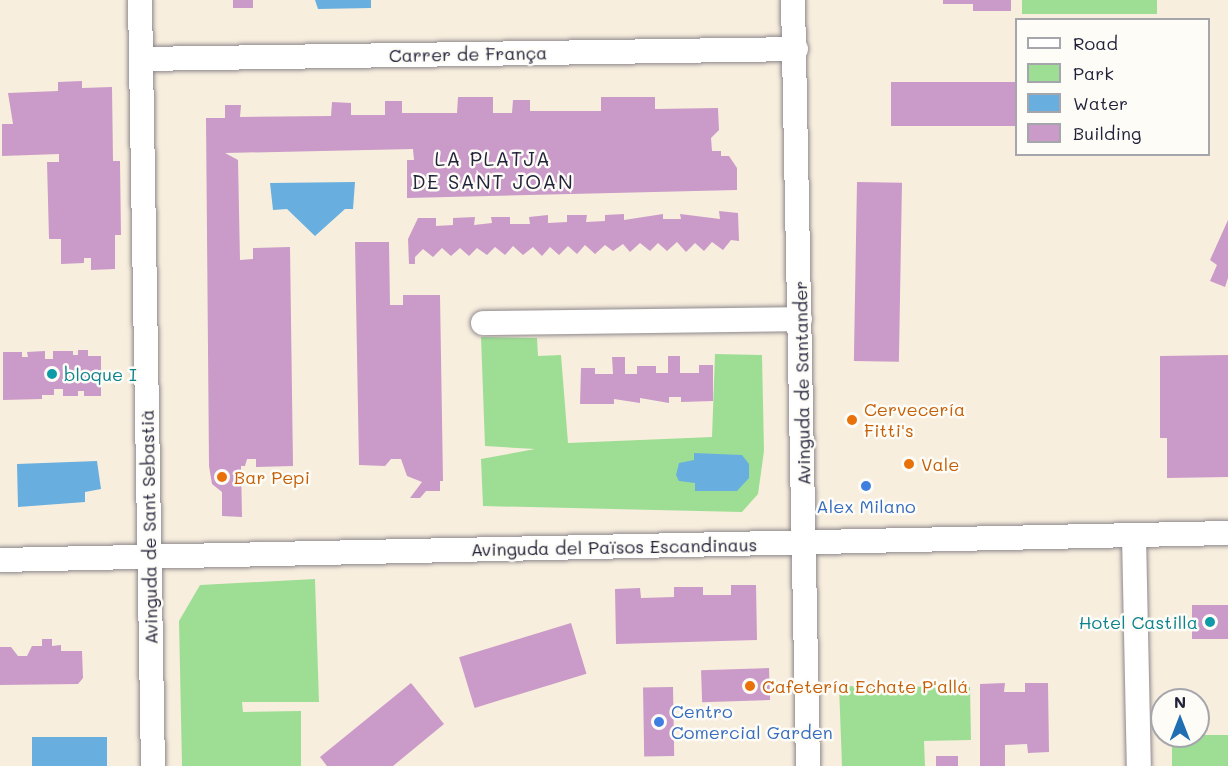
<!DOCTYPE html>
<html>
<head>
<meta charset="utf-8">
<style>
  body { margin:0 }
  #map { position:relative; width:1228px; height:766px; overflow:hidden; background:#f8eede; font-family:Mali,sans-serif }
  div>[style] { position:absolute }
  .green>* { inset:0; background:#9ede94; transform-origin:0 0 }
  .water>* { inset:0; background:#68aede; transform-origin:0 0 }
  .building>* { inset:0; background:#ca9ac8; transform-origin:0 0 }
  .roads { filter:drop-shadow(0 0 2px #8d888c) drop-shadow(0 0 2px #8d888c) }
  .minor>* { height:24px; margin:-12px; padding:0 12px; transform-origin:12px; border-radius:12px; background:#fff }
  .dots>* { width:16px; height:16px; translate:-50% -50%; box-sizing:border-box; border:3px solid #fdfcf7; border-radius:50% }
  span { translate:-50% -50%; white-space:nowrap; text-align:center; line-height:1.15; -webkit-text-stroke:5px #fdfcf7; paint-order:stroke }
  .street-label { font-size:18px; color:#22223b }
  .culture-label { font-size:18px; color:#0d838f }
  .left { translate:0 -50%; text-align:left }
  .right { translate:-100% -50%; text-align:right }
  .food-label { font-size:18px; color:#c56008 }
  .shop-label { font-size:18px; color:#366cbe }
  .neighbourhood-label { font-size:20px; color:#22223b; letter-spacing:1.5px }
  .legend { position:absolute; left:1015px; top:18px; width:195px; height:138px; box-sizing:border-box; background:#fdfcf7; border:2px solid #a5a5ac; margin:0; padding:8px 10px; list-style:none; font-size:18px; color:#22223b }
  .legend li { display:flex; align-items:center; gap:12px; height:30px }
  .legend b { width:30px; border:2px solid #a5a5ac }
  .north { position:absolute; left:1150px; top:688px; width:60px; height:60px; box-sizing:border-box; background:#fdfcf7; border:2px solid #a5a5ac; border-radius:50%; rotate:0deg; font-size:16px; font-weight:700; line-height:24px; text-align:center; color:#22223b }
  .north::after { content:''; display:block; margin:auto; width:21px; height:27px; background:#1f6fb2; clip-path:polygon(50% 0,100% 100%,50% 72%,0 100%) }
</style>
</head>
<body>
<div id="map">
  <div class="green">
    <i style="left:1022px;top:0;width:135px;height:14px"></i>
    <i style="clip-path:polygon(481px 337px,537px 338px,538px 356px,561px 355px,568px 443px,712px 437px,715px 354px,762px 355px,764px 451px,758px 494px,742px 512px,483px 506px,481px 459px,535px 449px,485px 446px)"></i>
    <i style="clip-path:polygon(315px 579px,319px 702px,242px 702px,243px 712px,301px 711px,301px 766px,182px 766px,179px 621px,200px 585px)"></i>
    <i style="clip-path:polygon(839px 686px,970px 687px,971px 740px,924px 741px,925px 766px,842px 766px)"></i>
    <i style="left:1228px;top:735px;width:31px;height:56px;rotate:90deg"></i>
  </div>
  <div class="water">
    <i style="clip-path:polygon(315px 0,371px 0,371px 8px,318px 9px)"></i>
    <i style="clip-path:polygon(355px 182px,353px 209px,345px 209px,315px 236px,287px 209px,273px 210px,270px 183px)"></i>
    <i style="clip-path:polygon(694px 453px,742px 455px,749px 464px,749px 478px,737px 491px,695px 491px,695px 483px,679px 481px,676px 475px,679px 463px,694px 460px)"></i>
    <i style="clip-path:polygon(97px 461px,101px 489px,85px 492px,85px 502px,18px 507px,17px 464px)"></i>
    <i style="left:107px;top:737px;width:29px;height:75px;rotate:90deg"></i>
  </div>
  <div class="building">
    <i style="left:233px;top:0;width:20px;height:8px"></i>
    <i style="clip-path:polygon(943px 0,1011px 0,1011px 11px,973px 11px,973px 4px,943px 4px)"></i>
    <i style="clip-path:polygon(82px 81px,82px 88px,112px 87px,113px 161px,120px 161px,121px 235px,115px 235px,115px 269px,91px 270px,91px 258px,84px 258px,84px 263px,61px 264px,61px 239px,49px 239px,47px 162px,59px 162px,59px 154px,2px 156px,2px 124px,13px 124px,8px 93px,58px 91px,58px 82px)"></i>
    <i style="left:1016px;top:82px;width:44px;height:125px;rotate:90deg"></i>
    <i style="clip-path:polygon(458px 97px,493px 97px,493px 113px,512px 113px,513px 100px,530px 100px,530px 111px,601px 111px,601px 97px,655px 97px,655px 109px,718px 108px,719px 130px,711px 138px,712px 151px,721px 151px,721px 156px,729px 156px,737px 168px,737px 190px,407px 198px,407px 160px,414px 160px,413px 149px,225px 153px,238px 160px,240px 260px,253px 259px,253px 248px,290px 247px,293px 466px,256px 467px,256px 459px,247px 459px,245px 466px,241px 466px,242px 517px,222px 516px,222px 492px,212px 484px,209px 466px,206px 118px,225px 118px,225px 105px,241px 105px,240px 117px,331px 116px,332px 102px,351px 103px,351px 115px,385px 115px,385px 101px,402px 101px,402px 113px,457px 113px)"></i>
    <i style="left:857px;top:182px;width:45px;height:179px;rotate:1deg"></i>
    <i style="clip-path:polygon(719px 211px,738px 213px,739px 241px,731px 240px,723px 250px,712px 242px,704px 251px,695px 243px,686px 252px,677px 242px,667px 251px,658px 243px,650px 251px,640px 243px,630px 252px,623px 244px,613px 251px,605px 245px,595px 254px,585px 245px,577px 254px,568px 246px,559px 255px,550px 247px,542px 256px,533px 247px,523px 255px,513px 246px,505px 255px,495px 247px,487px 255px,477px 248px,469px 256px,460px 248px,451px 256px,442px 248px,433px 257px,423px 249px,415px 257px,415px 264px,409px 264px,408px 239px,418px 218px,436px 218px,436px 226px,453px 225px,453px 218px,475px 217px,474px 225px,492px 223px,491px 217px,510px 217px,510px 224px,530px 224px,529px 217px,548px 215px,548px 223px,567px 222px,567px 215px,587px 215px,586px 222px,605px 221px,605px 215px,624px 214px,624px 220px,663px 214px,663px 219px,681px 219px,680px 214px,720px 219px)"></i>
    <i style="clip-path:polygon(1228px 220px,1228px 278px,1225px 287px,1210px 281px,1217px 265px,1210px 260px)"></i>
    <i style="clip-path:polygon(355px 242px,389px 242px,390px 305px,403px 305px,403px 295px,440px 295px,443px 481px,440px 481px,440px 491px,426px 491px,420px 498px,410px 498px,422px 482px,407px 476px,401px 459px,391px 459px,385px 466px,359px 465px)"></i>
    <i style="clip-path:polygon(78px 350px,88px 350px,88px 356px,101px 356px,101px 396px,84px 396px,84px 391px,78px 391px,78px 396px,63px 396px,63px 389px,54px 389px,54px 395px,42px 395px,42px 399px,3px 400px,3px 352px,22px 352px,22px 357px,28px 357px,27px 352px,45px 351px,45px 359px,53px 359px,53px 351px,73px 351px,73px 355px,78px 355px)"></i>
    <i style="clip-path:polygon(1228px 355px,1228px 477px,1167px 478px,1167px 438px,1160px 438px,1160px 356px)"></i>
    <i style="clip-path:polygon(668px 356px,680px 356px,680px 373px,699px 373px,699px 365px,713px 365px,713px 401px,681px 402px,681px 397px,669px 397px,669px 403px,640px 398px,640px 403px,614px 399px,614px 404px,580px 404px,581px 368px,595px 368px,595px 374px,613px 374px,612px 357px,625px 357px,625px 374px,637px 374px,637px 366px,656px 366px,656px 373px,668px 373px)"></i>
    <i style="clip-path:polygon(731px 585px,756px 585px,757px 640px,616px 644px,615px 589px,640px 588px,641px 598px,674px 597px,674px 587px,703px 587px,703px 595px,731px 595px)"></i>
    <i style="left:1228px;top:605px;width:34px;height:36px;rotate:90deg"></i>
    <i style="left:571px;top:623px;width:53px;height:117px;rotate:73deg"></i>
    <i style="clip-path:polygon(42px 639px,52px 639px,52px 646px,61px 645px,61px 651px,82px 651px,83px 678px,78px 684px,0 685px,0 647px,11px 647px,18px 656px,27px 656px,32px 646px,42px 646px)"></i>
    <i style="left:769px;top:668px;width:32px;height:68px;rotate:88deg"></i>
    <i style="clip-path:polygon(411px 683px,444px 724px,393px 766px,327px 766px,320px 757px)"></i>
    <i style="clip-path:polygon(1005px 683px,1004px 692px,1025px 692px,1025px 683px,1048px 683px,1049px 752px,1028px 753px,1027px 744px,1005px 745px,1005px 766px,980px 766px,980px 684px)"></i>
    <i style="left:673px;top:687px;width:69px;height:30px;rotate:89deg"></i>
    <i style="left:936px;top:756px;width:22px;height:10px"></i>
  </div>
  <div class="roads">
    <div class="minor">
      <i style="left:140px;top:0;width:766px;rotate:89.03deg"></i>
      <i style="left:793px;top:0;width:766px;rotate:88.88deg"></i>
      <i style="left:141px;top:59px;width:655px;rotate:-0.87deg"></i>
      <i style="left:483px;top:323px;width:317px;rotate:-0.7deg"></i>
      <i style="left:1134px;top:536px;width:230px;rotate:88.8deg"></i>
      <i style="left:0;top:560px;width:1228px;rotate:-1.26deg"></i>
    </div>
  </div>
  <div class="dots">
    <i style="left:52px;top:374px;background:#0f9aa8"></i>
    <i style="left:852px;top:420px;background:#e8710a"></i>
    <i style="left:909px;top:464px;background:#e8710a"></i>
    <i style="left:222px;top:477px;background:#e8710a"></i>
    <i style="left:866px;top:486px;background:#3f7fe0"></i>
    <i style="left:1210px;top:622px;background:#0f9aa8"></i>
    <i style="left:750px;top:686px;background:#e8710a"></i>
    <i style="left:659px;top:722px;background:#3f7fe0"></i>
  </div>
  <div class="street-label">
    <span style="left:468px;top:54px;rotate:-1deg">Carrer de França</span>
    <span style="left:802px;top:383px;rotate:-91deg">Avinguda de Santander</span>
    <span style="left:149px;top:527px;rotate:-91deg">Avinguda de Sant Sebastià</span>
    <span style="left:614px;top:547px;rotate:-1deg">Avinguda del Països Escandinaus</span>
  </div>
  <div class="culture-label">
    <span class="left" style="left:64px;top:374px">bloque I</span>
    <span class="right" style="left:1198px;top:622px">Hotel Castilla</span>
  </div>
  <div class="food-label">
    <span class="left" style="left:864px;top:420px">Cervecería<br>Fitti's</span>
    <span class="left" style="left:921px;top:464px">Vale</span>
    <span class="left" style="left:234px;top:477px">Bar Pepi</span>
    <span class="left" style="left:762px;top:686px">Cafetería Echate P'allá</span>
  </div>
  <div class="shop-label">
    <span style="left:866px;top:506px">Alex Milano</span>
    <span class="left" style="left:671px;top:722px">Centro<br>Comercial Garden</span>
  </div>
  <div class="neighbourhood-label">
    <span style="left:493px;top:170px">LA PLATJA<br>DE SANT JOAN</span>
  </div>
  <ul class="legend">
  <li><b style="height:8px;background:#fff"></b>Road</li>
  <li><b style="height:16px;background:#9ede94"></b>Park</li>
  <li><b style="height:16px;background:#68aede"></b>Water</li>
  <li><b style="height:16px;background:#ca9ac8"></b>Building</li>
  </ul>
  <div class="north">N</div>
</div>
</body>
</html>
